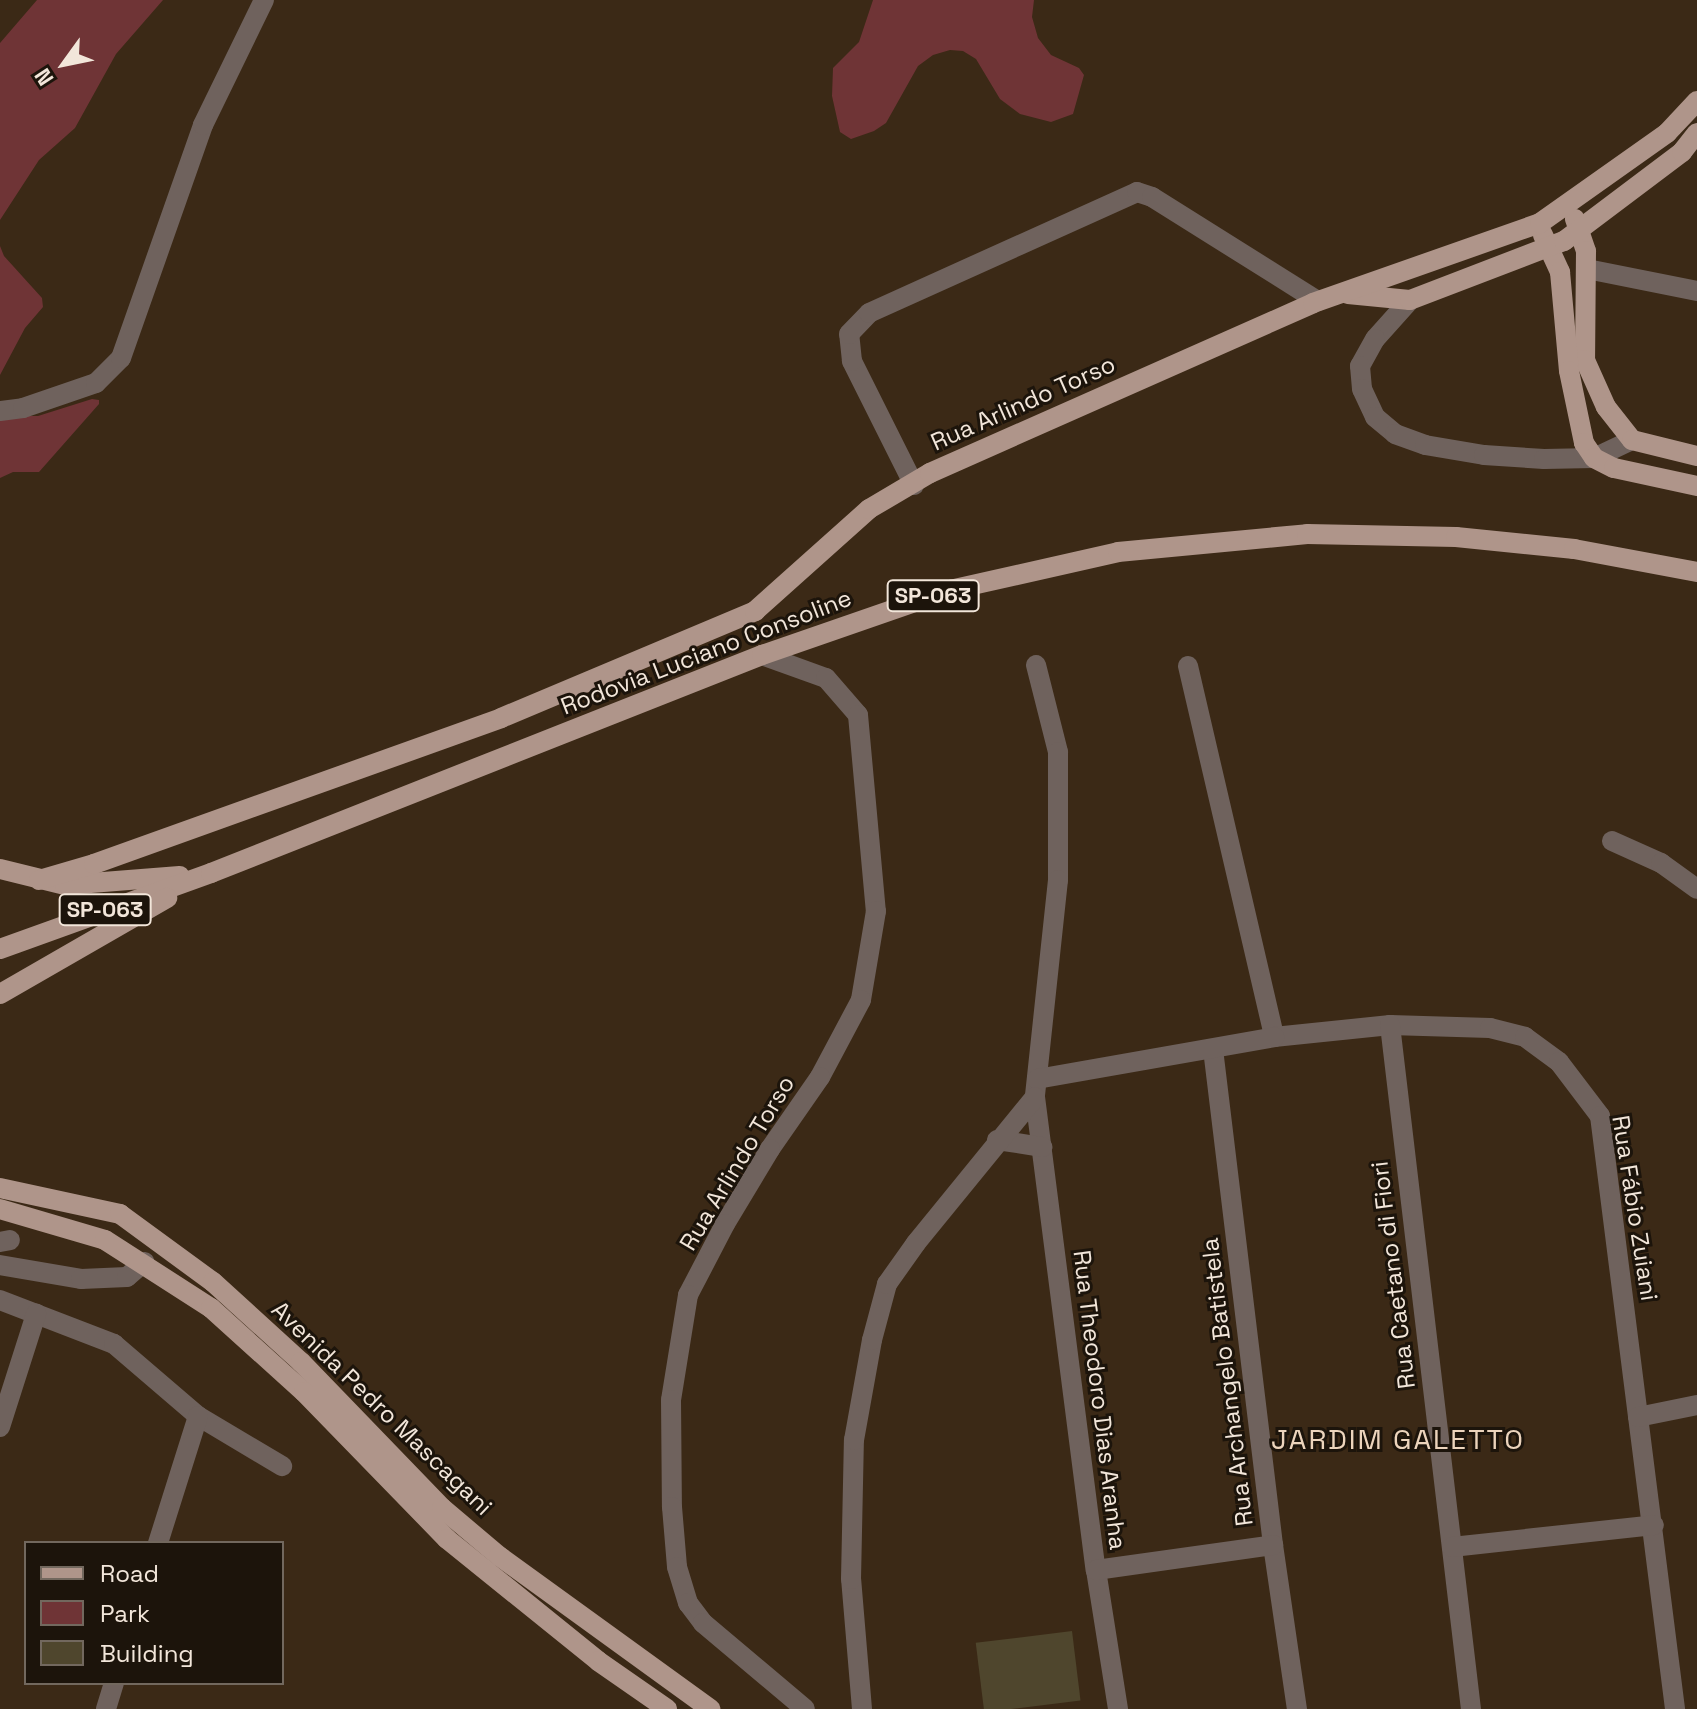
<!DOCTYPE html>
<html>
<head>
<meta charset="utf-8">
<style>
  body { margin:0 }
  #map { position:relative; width:1697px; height:1709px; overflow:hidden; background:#3b2916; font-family:"Space Grotesk",sans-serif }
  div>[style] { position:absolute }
  .green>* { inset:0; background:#6f3436 }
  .building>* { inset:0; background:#4f462d; transform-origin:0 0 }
  .minor>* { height:20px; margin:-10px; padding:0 10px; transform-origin:10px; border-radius:10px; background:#6f625d }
  .major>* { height:20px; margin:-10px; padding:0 10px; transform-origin:10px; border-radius:10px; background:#af958a }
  span { translate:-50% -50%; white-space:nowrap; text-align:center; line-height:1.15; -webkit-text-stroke:6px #1c140b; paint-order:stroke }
  .shield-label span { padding:2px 6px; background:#1c140b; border:2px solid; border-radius:6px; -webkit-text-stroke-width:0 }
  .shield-label { font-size:22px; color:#f2e6da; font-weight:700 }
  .street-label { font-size:24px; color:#f2e6da }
  .quarter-label { font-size:28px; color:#ecd4bc; letter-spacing:2px }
  .legend { position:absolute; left:24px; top:1541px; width:260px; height:144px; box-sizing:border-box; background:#1c140b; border:2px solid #72685e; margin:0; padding:10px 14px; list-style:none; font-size:24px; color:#f2e6da }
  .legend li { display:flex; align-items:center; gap:16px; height:40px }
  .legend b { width:40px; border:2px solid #72685e }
  .north { position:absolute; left:24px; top:24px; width:80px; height:80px; -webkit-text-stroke:6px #1c140b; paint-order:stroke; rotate:237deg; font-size:22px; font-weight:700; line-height:32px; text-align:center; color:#f2e6da }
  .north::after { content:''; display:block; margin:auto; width:28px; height:36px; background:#f2e6da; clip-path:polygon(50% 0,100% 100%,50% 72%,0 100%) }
</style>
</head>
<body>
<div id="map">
  <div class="green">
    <i style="clip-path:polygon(37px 0,163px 0,116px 54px,75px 128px,39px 160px,0 220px,0 43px)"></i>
    <i style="clip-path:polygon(873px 0,1034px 0,1032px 17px,1038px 38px,1051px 55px,1079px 68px,1084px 75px,1073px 114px,1051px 122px,1020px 114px,1000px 99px,976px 59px,963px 51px,950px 50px,933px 55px,918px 66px,886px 123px,874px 131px,851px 139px,840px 132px,832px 96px,833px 68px,859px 42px)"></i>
    <i style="clip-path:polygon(0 246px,4px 256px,42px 298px,43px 307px,25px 328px,0 375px)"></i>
    <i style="clip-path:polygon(92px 399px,99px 400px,99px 404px,39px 472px,13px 472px,0 478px,0 416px,38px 416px)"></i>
  </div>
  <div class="building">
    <i style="left:1072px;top:1631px;width:70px;height:97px;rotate:83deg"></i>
  </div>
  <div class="minor">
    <i style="left:1587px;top:269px;width:112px;rotate:11.3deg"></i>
    <i style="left:1410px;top:300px;width:52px;rotate:131.9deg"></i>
    <i style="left:1375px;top:339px;width:31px;rotate:119deg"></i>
    <i style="left:1360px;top:366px;width:23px;rotate:85deg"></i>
    <i style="left:1362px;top:389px;width:31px;rotate:65deg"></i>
    <i style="left:1375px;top:417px;width:26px;rotate:40deg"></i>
    <i style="left:1395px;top:434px;width:32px;rotate:20deg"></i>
    <i style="left:1425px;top:445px;width:60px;rotate:9.6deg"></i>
    <i style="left:1484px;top:455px;width:60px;rotate:3.8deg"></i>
    <i style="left:1544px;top:459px;width:50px;rotate:-1.1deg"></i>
    <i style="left:1594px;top:458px;width:42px;rotate:-25.3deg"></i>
    <i style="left:0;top:411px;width:23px;rotate:-7deg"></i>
    <i style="left:23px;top:408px;width:77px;rotate:-18.9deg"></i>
    <i style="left:96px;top:383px;width:35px;rotate:-45deg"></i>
    <i style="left:121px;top:358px;width:247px;rotate:-70.6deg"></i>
    <i style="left:203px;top:125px;width:139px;rotate:-64deg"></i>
    <i style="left:914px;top:485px;width:139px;rotate:-116.6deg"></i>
    <i style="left:852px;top:361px;width:27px;rotate:-96deg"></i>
    <i style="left:849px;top:334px;width:29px;rotate:-46deg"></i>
    <i style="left:869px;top:313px;width:294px;rotate:-24.3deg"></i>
    <i style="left:1137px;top:192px;width:16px;rotate:18deg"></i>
    <i style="left:1152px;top:197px;width:196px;rotate:32.1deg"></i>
    <i style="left:762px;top:655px;width:68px;rotate:19.8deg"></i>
    <i style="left:826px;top:678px;width:49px;rotate:49.1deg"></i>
    <i style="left:858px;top:715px;width:197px;rotate:84.8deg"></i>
    <i style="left:876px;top:911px;width:90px;rotate:99.6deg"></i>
    <i style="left:861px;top:1000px;width:87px;rotate:118deg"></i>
    <i style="left:820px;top:1077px;width:88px;rotate:124.8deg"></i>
    <i style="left:770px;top:1149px;width:87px;rotate:121deg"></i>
    <i style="left:725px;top:1224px;width:80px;rotate:117.5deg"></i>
    <i style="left:688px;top:1295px;width:106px;rotate:99.2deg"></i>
    <i style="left:671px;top:1400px;width:107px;rotate:89.5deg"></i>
    <i style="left:672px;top:1507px;width:60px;rotate:85.2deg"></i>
    <i style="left:677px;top:1567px;width:38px;rotate:73deg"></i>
    <i style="left:688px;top:1603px;width:25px;rotate:53deg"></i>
    <i style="left:703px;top:1623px;width:133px;rotate:40.1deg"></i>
    <i style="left:1036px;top:665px;width:90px;rotate:75.8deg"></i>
    <i style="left:1058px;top:752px;width:128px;rotate:90deg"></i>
    <i style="left:1058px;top:880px;width:218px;rotate:96.1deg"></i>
    <i style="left:1035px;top:1097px;width:477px;rotate:82.7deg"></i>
    <i style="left:1096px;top:1570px;width:141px;rotate:81deg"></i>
    <i style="left:1188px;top:666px;width:381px;rotate:76.9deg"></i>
    <i style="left:1274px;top:1037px;width:117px;rotate:-5.9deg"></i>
    <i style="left:1390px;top:1025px;width:100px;rotate:1.7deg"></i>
    <i style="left:1490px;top:1028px;width:36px;rotate:14deg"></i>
    <i style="left:1525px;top:1037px;width:42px;rotate:36.3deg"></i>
    <i style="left:1559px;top:1062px;width:68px;rotate:52.8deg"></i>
    <i style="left:1600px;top:1116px;width:598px;rotate:82.79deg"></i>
    <i style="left:1612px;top:841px;width:54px;rotate:24.2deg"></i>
    <i style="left:1661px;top:863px;width:44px;rotate:35.8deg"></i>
    <i style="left:1390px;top:1025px;width:689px;rotate:83.25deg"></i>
    <i style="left:1213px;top:1049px;width:500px;rotate:83.1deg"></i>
    <i style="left:1273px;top:1545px;width:166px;rotate:81.7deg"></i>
    <i style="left:1037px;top:1079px;width:241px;rotate:-10deg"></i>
    <i style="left:997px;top:1140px;width:46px;rotate:8.8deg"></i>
    <i style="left:0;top:1242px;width:10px;rotate:-11deg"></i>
    <i style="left:0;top:1265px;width:82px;rotate:9.8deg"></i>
    <i style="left:81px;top:1279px;width:46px;rotate:-2.5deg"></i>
    <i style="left:127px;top:1277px;width:23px;rotate:-41deg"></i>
    <i style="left:0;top:1300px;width:122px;rotate:21.1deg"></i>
    <i style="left:114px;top:1344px;width:111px;rotate:40.6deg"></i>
    <i style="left:198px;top:1416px;width:98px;rotate:30.8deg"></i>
    <i style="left:1638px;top:1417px;width:60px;rotate:-11.5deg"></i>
    <i style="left:0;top:1427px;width:119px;rotate:-72.3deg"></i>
    <i style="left:158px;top:1543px;width:133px;rotate:-72.5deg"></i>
    <i style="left:1452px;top:1547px;width:203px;rotate:-6.2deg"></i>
    <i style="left:1096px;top:1570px;width:179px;rotate:-8deg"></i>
    <i style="left:106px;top:1709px;width:27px;rotate:-73deg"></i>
    <i style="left:862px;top:1709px;width:130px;rotate:-94.8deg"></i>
    <i style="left:851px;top:1579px;width:139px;rotate:-88.8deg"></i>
    <i style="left:854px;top:1440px;width:102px;rotate:-79.8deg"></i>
    <i style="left:872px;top:1340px;width:58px;rotate:-75deg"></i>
    <i style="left:887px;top:1284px;width:50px;rotate:-54.7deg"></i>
    <i style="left:916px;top:1243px;width:188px;rotate:-50.8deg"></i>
  </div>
  <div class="major">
    <i style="left:1575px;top:219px;width:34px;rotate:71deg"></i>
    <i style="left:1586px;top:251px;width:109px;rotate:90.5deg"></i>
    <i style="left:1585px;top:360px;width:51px;rotate:65.9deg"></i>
    <i style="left:1606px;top:407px;width:42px;rotate:51.8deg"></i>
    <i style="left:1632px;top:440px;width:67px;rotate:13.8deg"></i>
    <i style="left:1543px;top:235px;width:41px;rotate:65.3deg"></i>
    <i style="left:1560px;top:272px;width:99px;rotate:84.8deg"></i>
    <i style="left:1569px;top:371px;width:74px;rotate:78.2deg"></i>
    <i style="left:1584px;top:443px;width:18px;rotate:56deg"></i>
    <i style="left:1594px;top:458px;width:22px;rotate:27deg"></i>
    <i style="left:1614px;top:468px;width:85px;rotate:12.2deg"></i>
    <i style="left:1348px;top:294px;width:62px;rotate:5.5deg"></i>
    <i style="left:1410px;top:300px;width:165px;rotate:-21deg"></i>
    <i style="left:1564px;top:241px;width:148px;rotate:-37deg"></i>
    <i style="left:1682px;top:152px;width:24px;rotate:-52deg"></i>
    <i style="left:0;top:869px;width:67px;rotate:13.8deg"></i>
    <i style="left:65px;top:885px;width:115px;rotate:-4.5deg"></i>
    <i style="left:39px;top:880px;width:57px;rotate:-16.2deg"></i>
    <i style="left:94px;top:864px;width:432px;rotate:-19.7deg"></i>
    <i style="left:501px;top:718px;width:276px;rotate:-22.8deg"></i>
    <i style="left:755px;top:611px;width:153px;rotate:-41.8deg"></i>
    <i style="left:869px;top:509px;width:71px;rotate:-30.5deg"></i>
    <i style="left:930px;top:473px;width:419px;rotate:-23.9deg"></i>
    <i style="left:1313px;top:303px;width:241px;rotate:-19.4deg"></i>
    <i style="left:1540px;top:223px;width:156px;rotate:-35.3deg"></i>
    <i style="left:1667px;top:133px;width:44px;rotate:-46.8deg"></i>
    <i style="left:0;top:949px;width:224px;rotate:-19.8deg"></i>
    <i style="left:211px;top:873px;width:593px;rotate:-21.59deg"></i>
    <i style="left:762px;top:655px;width:199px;rotate:-19.1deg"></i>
    <i style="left:950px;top:590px;width:172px;rotate:-12.7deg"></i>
    <i style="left:1118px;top:552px;width:190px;rotate:-5.4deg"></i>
    <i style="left:1307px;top:534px;width:149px;rotate:1.2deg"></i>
    <i style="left:1456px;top:537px;width:119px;rotate:5.8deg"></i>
    <i style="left:1574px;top:549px;width:125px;rotate:10.6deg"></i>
    <i style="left:0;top:994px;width:193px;rotate:-29.9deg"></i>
    <i style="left:0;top:1188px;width:123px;rotate:12.2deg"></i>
    <i style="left:120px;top:1214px;width:115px;rotate:36.2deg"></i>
    <i style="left:213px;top:1282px;width:119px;rotate:42.3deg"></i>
    <i style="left:301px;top:1362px;width:203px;rotate:46deg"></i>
    <i style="left:442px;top:1508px;width:75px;rotate:40.1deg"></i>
    <i style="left:499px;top:1556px;width:261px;rotate:35.9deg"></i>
    <i style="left:0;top:1209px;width:109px;rotate:16.4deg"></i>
    <i style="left:105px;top:1240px;width:126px;rotate:32.7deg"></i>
    <i style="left:211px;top:1308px;width:125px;rotate:42.1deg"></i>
    <i style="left:304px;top:1392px;width:205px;rotate:45.8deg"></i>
    <i style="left:447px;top:1539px;width:194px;rotate:38.9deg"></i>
    <i style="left:598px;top:1661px;width:84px;rotate:34.8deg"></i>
  </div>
  <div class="shield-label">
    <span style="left:933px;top:596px">SP-063</span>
    <span style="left:105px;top:910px">SP-063</span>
  </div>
  <div class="street-label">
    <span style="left:1023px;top:403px;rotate:-24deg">Rua Arlindo Torso</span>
    <span style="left:706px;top:652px;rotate:-21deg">Rodovia Luciano Consoline</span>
    <span style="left:737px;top:1163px;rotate:-59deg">Rua Arlindo Torso</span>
    <span style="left:1635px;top:1208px;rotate:81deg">Rua Fábio Zuiani</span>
    <span style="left:1393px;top:1275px;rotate:-97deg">Rua Caetano di Fiori</span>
    <span style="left:1227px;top:1382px;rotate:-97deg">Rua Archangelo Batistela</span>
    <span style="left:1100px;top:1400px;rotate:83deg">Rua Theodoro Dias Aranha</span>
    <span style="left:382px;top:1408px;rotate:44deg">Avenida Pedro Mascagani</span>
  </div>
  <div class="quarter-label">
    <span style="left:1398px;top:1439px">JARDIM GALETTO</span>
  </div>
  <ul class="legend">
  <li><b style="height:10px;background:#af958a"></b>Road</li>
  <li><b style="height:22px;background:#6f3436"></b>Park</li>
  <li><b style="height:22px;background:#4f462d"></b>Building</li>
  </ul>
  <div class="north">N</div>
</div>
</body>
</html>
